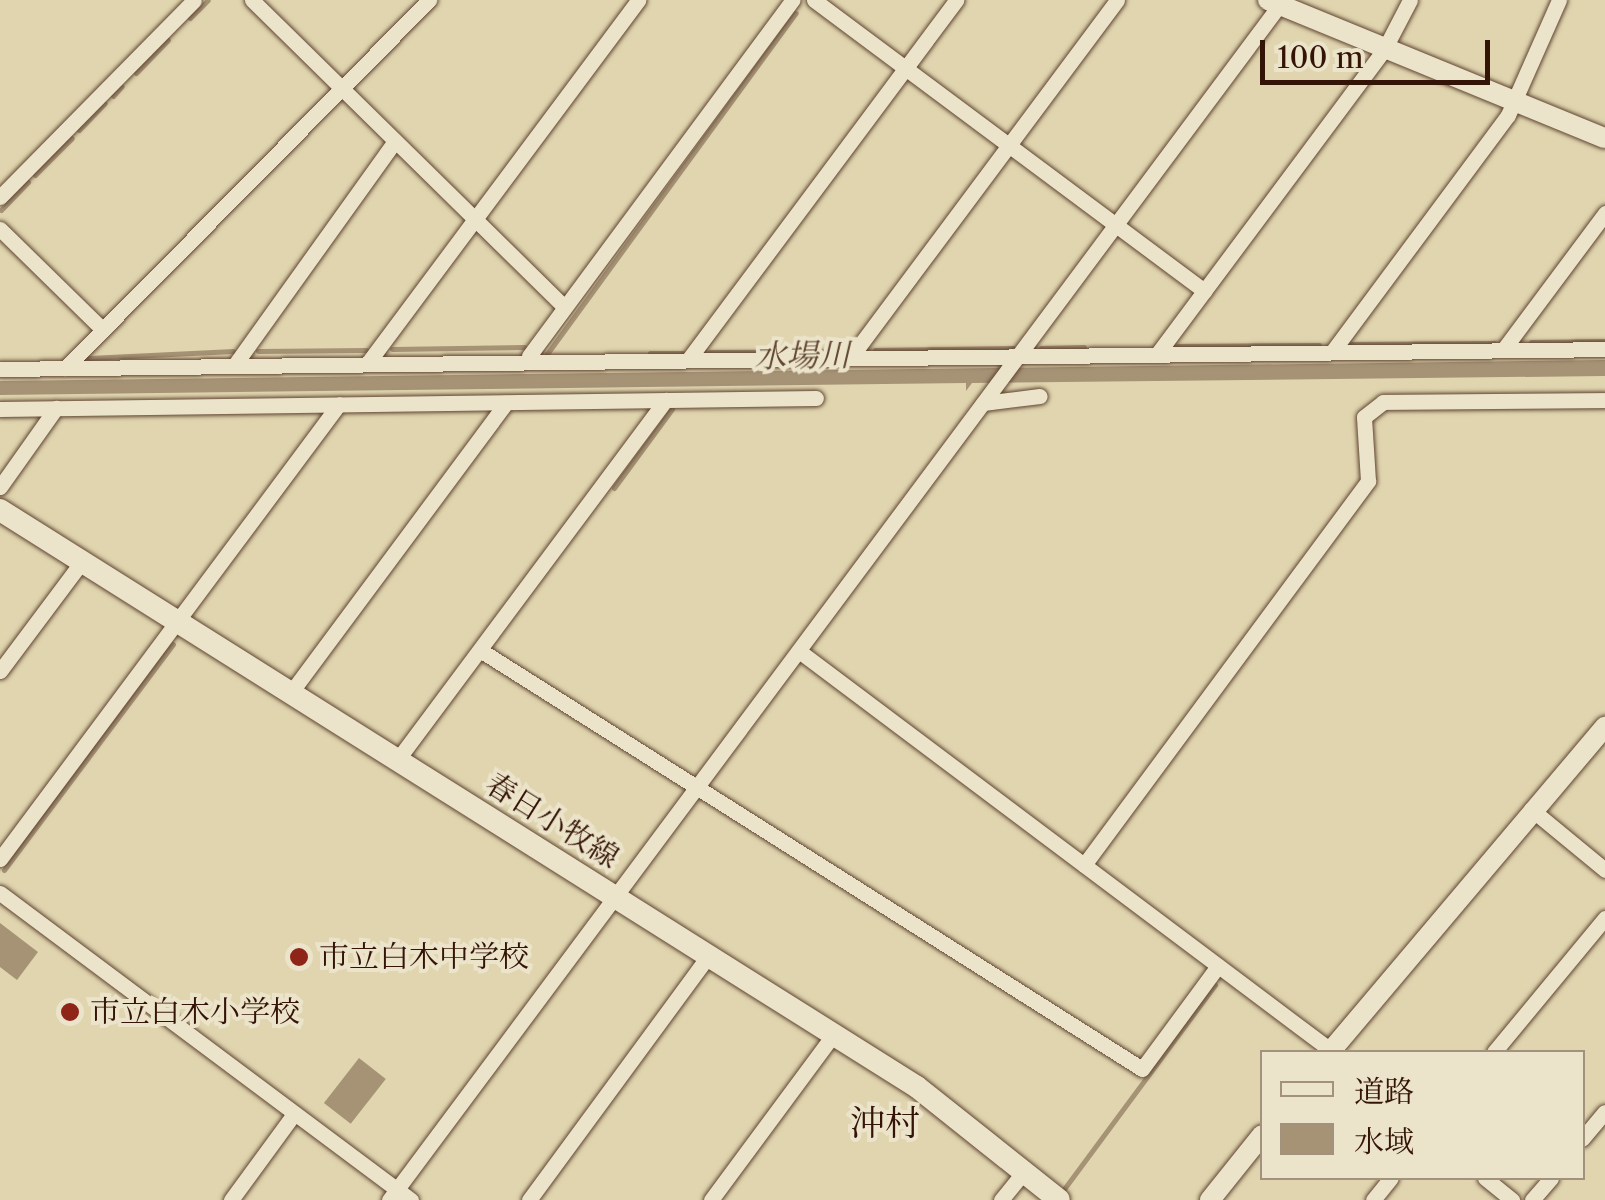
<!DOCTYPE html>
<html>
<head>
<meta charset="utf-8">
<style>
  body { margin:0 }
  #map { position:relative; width:1605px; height:1200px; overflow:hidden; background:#e0d5af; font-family:"Libre Caslon Text","Noto Serif JP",serif }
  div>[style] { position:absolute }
  .water>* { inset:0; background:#a69376; transform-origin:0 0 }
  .stream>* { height:5px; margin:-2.5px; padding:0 2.5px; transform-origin:2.5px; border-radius:2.5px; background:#a69376 }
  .roads { filter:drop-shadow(0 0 2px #5f4430) drop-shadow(0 0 2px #5f4430) }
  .minor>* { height:15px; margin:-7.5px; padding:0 7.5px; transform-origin:7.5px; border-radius:7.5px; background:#ebe4cb }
  .tertiary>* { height:20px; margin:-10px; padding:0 10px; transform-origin:10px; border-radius:10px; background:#ebe4cb }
  .secondary>* { height:22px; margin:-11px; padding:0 11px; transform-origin:11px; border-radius:11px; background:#ebe4cb }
  .dots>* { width:28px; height:28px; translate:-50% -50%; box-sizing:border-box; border:5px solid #ebe4cb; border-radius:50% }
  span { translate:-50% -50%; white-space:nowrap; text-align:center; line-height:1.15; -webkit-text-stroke:8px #ebe4cb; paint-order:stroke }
  .street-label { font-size:30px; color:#341406 }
  .poi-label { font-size:30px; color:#341406 }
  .left { translate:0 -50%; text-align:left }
  .water-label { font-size:32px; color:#624733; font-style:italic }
  .quarter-label { font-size:35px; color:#341406 }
  .legend { position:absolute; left:1260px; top:1050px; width:325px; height:130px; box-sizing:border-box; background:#ebe4cb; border:2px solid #a2917c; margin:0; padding:12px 18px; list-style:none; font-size:30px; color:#341406 }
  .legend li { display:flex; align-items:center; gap:20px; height:50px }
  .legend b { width:50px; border:2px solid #a2917c }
  .scale { position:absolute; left:1260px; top:40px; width:230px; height:45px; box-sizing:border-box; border:5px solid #341406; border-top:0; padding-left:12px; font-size:30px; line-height:35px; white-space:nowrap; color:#341406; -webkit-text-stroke:8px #ebe4cb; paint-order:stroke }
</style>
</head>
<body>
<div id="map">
  <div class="water">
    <i style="clip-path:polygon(1605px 360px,1605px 376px,972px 383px,966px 391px,966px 383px,0 395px,0 381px)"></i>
    <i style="clip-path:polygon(0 923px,38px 952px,17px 980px,0 967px)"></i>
    <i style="left:359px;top:1058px;width:34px;height:57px;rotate:38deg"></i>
  </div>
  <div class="stream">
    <i style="left:190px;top:18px;width:25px;rotate:-45deg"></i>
    <i style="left:136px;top:73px;width:46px;rotate:-45.9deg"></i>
    <i style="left:113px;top:96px;width:13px;rotate:-48deg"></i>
    <i style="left:79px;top:130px;width:37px;rotate:-46deg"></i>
    <i style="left:35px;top:175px;width:52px;rotate:-45deg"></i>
    <i style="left:1px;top:210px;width:39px;rotate:-46deg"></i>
    <i style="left:1531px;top:342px;width:74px;rotate:-0.8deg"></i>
    <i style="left:1352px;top:344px;width:142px;rotate:-0.4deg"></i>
    <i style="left:1178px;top:346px;width:141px;rotate:-0.4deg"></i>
    <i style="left:1041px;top:348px;width:43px;rotate:-1.3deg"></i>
    <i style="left:392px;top:349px;width:132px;rotate:-0.9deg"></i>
    <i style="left:875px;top:350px;width:138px;rotate:-0.8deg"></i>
    <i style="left:258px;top:351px;width:108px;rotate:-0.5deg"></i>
    <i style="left:710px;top:352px;width:130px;rotate:-0.4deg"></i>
    <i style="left:650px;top:353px;width:32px"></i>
    <i style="left:547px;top:354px;width:422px;rotate:-53.9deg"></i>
    <i style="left:89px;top:358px;width:144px;rotate:-2.8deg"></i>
    <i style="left:614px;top:488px;width:98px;rotate:-53.7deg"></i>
    <i style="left:4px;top:870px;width:282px;rotate:-53.2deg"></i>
    <i style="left:1064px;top:1189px;width:254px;rotate:-53.5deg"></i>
  </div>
  <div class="roads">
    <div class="minor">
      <i style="left:252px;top:0;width:438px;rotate:44.5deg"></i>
      <i style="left:814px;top:0;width:487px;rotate:36.7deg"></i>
      <i style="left:0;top:197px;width:276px;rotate:-45.4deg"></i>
      <i style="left:0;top:229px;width:144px;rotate:44.4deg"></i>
      <i style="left:1503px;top:350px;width:171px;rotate:-53.3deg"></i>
      <i style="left:1332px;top:352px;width:295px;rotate:-53.4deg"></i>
      <i style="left:1508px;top:115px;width:126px;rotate:-66.1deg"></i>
      <i style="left:1158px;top:353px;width:380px;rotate:-53.3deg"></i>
      <i style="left:1385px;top:48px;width:54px;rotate:-62.5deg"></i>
      <i style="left:529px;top:356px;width:443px;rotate:-53.5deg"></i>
      <i style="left:851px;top:357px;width:445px;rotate:-53.3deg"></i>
      <i style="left:370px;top:360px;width:449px;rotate:-53.3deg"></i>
      <i style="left:688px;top:360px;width:449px;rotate:-53.3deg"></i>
      <i style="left:236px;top:363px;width:273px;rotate:-54.4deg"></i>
      <i style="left:65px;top:368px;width:518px;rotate:-45.31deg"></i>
      <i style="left:0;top:369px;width:1605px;rotate:-0.71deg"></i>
      <i style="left:983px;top:403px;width:57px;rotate:-7deg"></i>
      <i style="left:0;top:409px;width:816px;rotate:-0.77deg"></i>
      <i style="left:0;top:487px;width:97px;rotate:-54.7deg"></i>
      <i style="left:480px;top:650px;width:783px;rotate:32.33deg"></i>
      <i style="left:1142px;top:1069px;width:128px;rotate:-53.6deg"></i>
      <i style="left:799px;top:651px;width:668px;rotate:36.9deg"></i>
      <i style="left:0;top:671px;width:139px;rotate:-53.2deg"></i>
      <i style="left:292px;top:691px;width:359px;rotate:-53.4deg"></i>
      <i style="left:398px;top:759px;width:448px;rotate:-53.3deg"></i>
      <i style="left:1531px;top:809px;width:96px;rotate:39.5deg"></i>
      <i style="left:0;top:859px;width:567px;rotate:-53.31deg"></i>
      <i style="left:1084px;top:865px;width:478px;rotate:-53.5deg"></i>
      <i style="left:1368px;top:481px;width:64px;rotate:-93.6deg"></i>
      <i style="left:1364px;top:417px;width:24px;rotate:-38deg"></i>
      <i style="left:1383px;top:402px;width:222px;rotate:-0.5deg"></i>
      <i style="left:0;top:893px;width:513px;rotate:36.76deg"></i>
      <i style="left:1494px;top:1052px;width:174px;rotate:-50.4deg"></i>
      <i style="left:1582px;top:1139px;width:35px;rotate:-50deg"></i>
      <i style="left:1485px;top:1178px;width:35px;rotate:39deg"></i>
      <i style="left:231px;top:1200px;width:107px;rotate:-53.8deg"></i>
      <i style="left:389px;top:1200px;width:1496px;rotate:-53.31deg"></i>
      <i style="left:529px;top:1200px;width:304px;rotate:-53.7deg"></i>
      <i style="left:711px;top:1200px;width:207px;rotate:-53.5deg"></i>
      <i style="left:1001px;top:1200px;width:36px;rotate:-51deg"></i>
      <i style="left:1373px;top:1200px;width:28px;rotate:-51deg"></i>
      <i style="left:1532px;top:1200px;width:29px;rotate:-49deg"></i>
    </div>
    <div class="tertiary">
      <i style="left:1268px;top:0;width:364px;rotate:22.3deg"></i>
      <i style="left:1330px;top:1052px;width:426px;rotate:-49.8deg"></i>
      <i style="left:1210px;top:1200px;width:83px;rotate:-51.3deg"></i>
    </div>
    <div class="secondary">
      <i style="left:0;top:510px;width:1083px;rotate:32.18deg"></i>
      <i style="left:917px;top:1087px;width:181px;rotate:38.5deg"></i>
    </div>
  </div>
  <div class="dots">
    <i style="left:299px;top:957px;background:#8f2418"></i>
    <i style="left:70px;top:1012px;background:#8f2418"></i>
  </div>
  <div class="street-label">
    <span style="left:552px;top:821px;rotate:32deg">春日小牧線</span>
  </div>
  <div class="poi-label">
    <span class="left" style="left:319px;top:957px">市立白木中学校</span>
    <span class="left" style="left:90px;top:1012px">市立白木小学校</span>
  </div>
  <div class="water-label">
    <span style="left:802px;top:356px;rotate:-1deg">水場川</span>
  </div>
  <div class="quarter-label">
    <span style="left:885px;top:1123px">沖村</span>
  </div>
  <ul class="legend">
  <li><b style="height:12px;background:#ebe4cb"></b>道路</li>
  <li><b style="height:28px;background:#a69376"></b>水域</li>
  </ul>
  <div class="scale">100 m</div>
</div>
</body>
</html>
